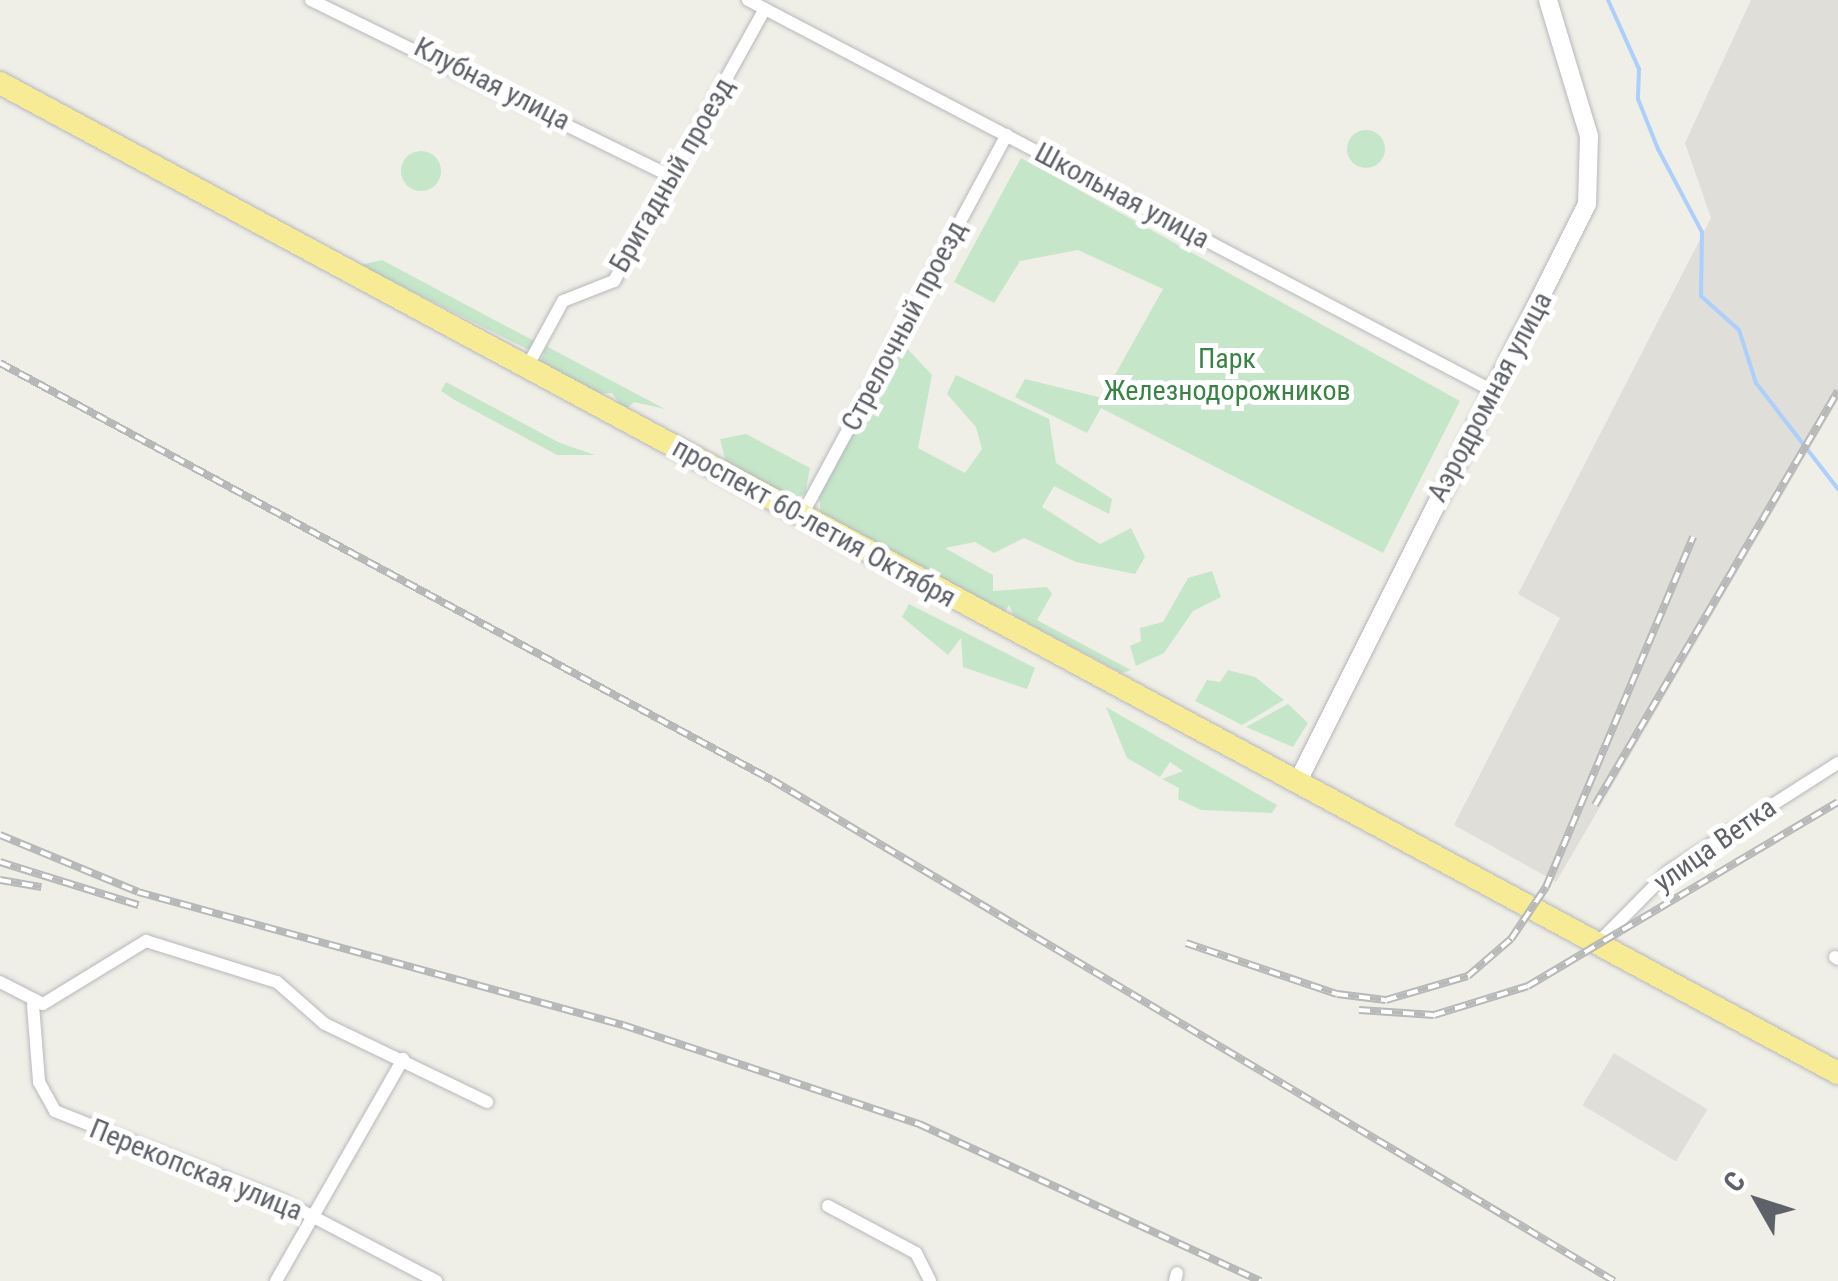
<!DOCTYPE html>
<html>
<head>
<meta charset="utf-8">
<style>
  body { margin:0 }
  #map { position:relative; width:1838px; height:1281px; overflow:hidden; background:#f0efe7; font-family:"Roboto Condensed",sans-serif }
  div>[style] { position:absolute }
  .industrial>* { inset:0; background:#dfded9; transform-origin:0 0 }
  .green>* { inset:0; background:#c5e6c9 }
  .round { border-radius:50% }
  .stream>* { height:4px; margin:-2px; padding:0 2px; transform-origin:2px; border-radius:2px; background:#accffb }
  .roads { filter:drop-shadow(0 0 2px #b7b8bd) drop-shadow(0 0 2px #b7b8bd) }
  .street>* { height:12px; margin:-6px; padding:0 6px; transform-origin:6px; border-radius:6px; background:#fff }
  .secondary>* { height:18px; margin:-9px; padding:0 9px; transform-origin:9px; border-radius:9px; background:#fff }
  .highway>* { height:22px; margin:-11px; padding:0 11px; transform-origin:11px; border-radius:11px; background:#f8eb96 }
  .rail>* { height:8px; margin-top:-4px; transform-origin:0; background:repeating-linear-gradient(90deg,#fff 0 11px,#b7b8b8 0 22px); box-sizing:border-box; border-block:2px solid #b7b8b8 }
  span { translate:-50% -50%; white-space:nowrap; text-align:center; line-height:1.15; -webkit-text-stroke:10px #fff; paint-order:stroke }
  .street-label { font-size:28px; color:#5e6167 }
  .park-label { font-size:28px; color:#398345 }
  .north { position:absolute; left:1708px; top:1151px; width:100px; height:100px; -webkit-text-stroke:8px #fff; paint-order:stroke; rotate:309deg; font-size:28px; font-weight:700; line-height:40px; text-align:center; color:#5e6167 }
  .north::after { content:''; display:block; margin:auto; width:35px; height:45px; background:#5e6167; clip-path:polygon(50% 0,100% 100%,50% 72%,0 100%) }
</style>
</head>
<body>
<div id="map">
  <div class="industrial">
    <i style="clip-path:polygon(1751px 0,1838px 0,1838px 400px,1556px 882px,1454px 825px,1560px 618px,1518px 594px,1711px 218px,1685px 143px)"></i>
    <i style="left:1614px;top:1053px;width:109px;height:61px;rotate:31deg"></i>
  </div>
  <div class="green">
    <i class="round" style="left:1347px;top:130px;width:38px;height:38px"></i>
    <i class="round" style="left:401px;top:151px;width:40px;height:40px"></i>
    <i style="clip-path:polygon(1021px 158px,1460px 401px,1383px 553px,1101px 408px,1087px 433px,1015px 397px,1025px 379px,1102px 398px,1163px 289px,1078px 250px,1020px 261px,994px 303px,954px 282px)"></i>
    <i style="clip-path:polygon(382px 260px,536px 342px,531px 351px,360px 265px)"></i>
    <i style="clip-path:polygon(902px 343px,932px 375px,918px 448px,965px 473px,982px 449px,976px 427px,947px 394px,956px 375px,1049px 419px,1056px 463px,1112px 499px,1109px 514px,1054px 486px,1042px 507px,1100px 544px,1131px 528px,1145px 557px,1135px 574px,1076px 562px,1024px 538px,994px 553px,975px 542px,945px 548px,993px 575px,993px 591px,1047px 587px,1052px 594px,1037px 620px,1131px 670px,1122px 673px,1014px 616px,1009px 605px,1005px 612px,821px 516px,819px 493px)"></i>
    <i style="clip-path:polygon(546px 346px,665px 409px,634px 402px,624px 411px,612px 393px,596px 394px,540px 364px)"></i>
    <i style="clip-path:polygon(446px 382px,560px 443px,595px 455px,557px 455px,453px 399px,441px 391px)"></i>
    <i style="clip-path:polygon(746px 434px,810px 468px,805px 494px,793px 499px,726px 463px,720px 439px)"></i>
    <i style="clip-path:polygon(1212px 571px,1221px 597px,1193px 611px,1164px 653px,1136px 666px,1130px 646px,1141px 641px,1140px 628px,1163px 622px,1188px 578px)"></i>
    <i style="clip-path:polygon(909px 604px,1035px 668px,1027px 689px,963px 667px,961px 638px,948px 655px,902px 617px)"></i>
    <i style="clip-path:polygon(1228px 670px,1255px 677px,1284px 700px,1242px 725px,1195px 701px,1207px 680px,1220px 682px)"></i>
    <i style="clip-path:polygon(1288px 704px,1308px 723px,1293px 747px,1246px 727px)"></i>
    <i style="clip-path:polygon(1106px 707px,1277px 805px,1272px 813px,1201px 810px,1178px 799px,1179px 788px,1162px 779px,1183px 771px,1170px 762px,1160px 777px,1127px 758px)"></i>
  </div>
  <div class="stream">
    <i style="left:1608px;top:0;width:76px;rotate:65.8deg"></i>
    <i style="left:1639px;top:69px;width:30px;rotate:92deg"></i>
    <i style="left:1638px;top:99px;width:54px;rotate:68.2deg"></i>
    <i style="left:1658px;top:149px;width:94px;rotate:62.1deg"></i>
    <i style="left:1702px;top:232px;width:64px;rotate:90.9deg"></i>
    <i style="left:1701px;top:296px;width:51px;rotate:41.8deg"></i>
    <i style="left:1739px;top:330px;width:56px;rotate:72.2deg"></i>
    <i style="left:1756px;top:383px;width:134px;rotate:52.3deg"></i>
  </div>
  <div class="roads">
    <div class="street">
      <i style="left:311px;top:0;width:401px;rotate:26.1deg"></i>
      <i style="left:748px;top:0;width:844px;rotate:27.69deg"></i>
      <i style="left:527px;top:367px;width:75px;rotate:-61.4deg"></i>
      <i style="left:563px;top:301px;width:55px;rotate:-21.4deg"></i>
      <i style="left:614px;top:281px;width:311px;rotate:-61deg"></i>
      <i style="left:801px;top:517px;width:434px;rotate:-61.7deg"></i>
      <i style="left:1601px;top:940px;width:97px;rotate:-45.4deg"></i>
      <i style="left:1669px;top:871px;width:201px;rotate:-32.6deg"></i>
      <i style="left:1835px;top:957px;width:4px;rotate:34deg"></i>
      <i style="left:0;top:982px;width:48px;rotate:27.1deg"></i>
      <i style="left:43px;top:1004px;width:121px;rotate:-31.5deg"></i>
      <i style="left:146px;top:941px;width:137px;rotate:17.4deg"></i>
      <i style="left:277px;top:982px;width:64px;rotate:41.2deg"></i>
      <i style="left:325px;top:1024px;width:180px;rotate:25.7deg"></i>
      <i style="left:33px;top:1005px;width:77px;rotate:85.5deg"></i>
      <i style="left:39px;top:1082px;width:33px;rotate:61deg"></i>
      <i style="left:55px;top:1111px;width:245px;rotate:21.5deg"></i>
      <i style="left:283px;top:1201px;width:173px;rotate:27.6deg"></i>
      <i style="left:828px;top:1206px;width:100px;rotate:28.1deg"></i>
      <i style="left:916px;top:1253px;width:31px;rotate:63deg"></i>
      <i style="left:276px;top:1281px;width:256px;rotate:-60.2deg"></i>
      <i style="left:1175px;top:1281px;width:8px;rotate:-76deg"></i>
    </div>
    <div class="secondary">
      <i style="left:1299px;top:779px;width:643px;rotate:-63.4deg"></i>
      <i style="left:1587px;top:204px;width:68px;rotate:-88.3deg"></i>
      <i style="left:1589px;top:136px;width:142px;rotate:-106.8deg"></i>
    </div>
    <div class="highway">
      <i style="left:0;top:83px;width:2088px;rotate:28.31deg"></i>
    </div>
  </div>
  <div class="rail">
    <i style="left:0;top:363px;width:877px;rotate:28.38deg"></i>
    <i style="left:772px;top:780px;width:980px;rotate:30.75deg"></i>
    <i style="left:1595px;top:805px;width:480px;rotate:-59.6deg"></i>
    <i style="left:0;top:835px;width:149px;rotate:22.4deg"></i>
    <i style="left:138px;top:892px;width:503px;rotate:15.34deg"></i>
    <i style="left:623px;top:1025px;width:312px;rotate:18.5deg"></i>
    <i style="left:919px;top:1124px;width:376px;rotate:24.7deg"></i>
    <i style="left:0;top:862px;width:145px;rotate:17.3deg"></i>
    <i style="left:0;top:880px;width:42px;rotate:9.7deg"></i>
    <i style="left:1186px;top:943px;width:159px;rotate:18.7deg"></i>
    <i style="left:1337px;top:994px;width:49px;rotate:7deg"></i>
    <i style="left:1386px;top:1000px;width:85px;rotate:-16.3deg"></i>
    <i style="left:1468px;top:976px;width:57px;rotate:-40.7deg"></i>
    <i style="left:1511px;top:939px;width:63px;rotate:-56.1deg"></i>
    <i style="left:1546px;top:887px;width:380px;rotate:-67.2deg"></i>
    <i style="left:1359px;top:1010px;width:75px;rotate:3.8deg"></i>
    <i style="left:1434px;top:1015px;width:98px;rotate:-17.1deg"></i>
    <i style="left:1528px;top:986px;width:360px;rotate:-30.7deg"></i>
  </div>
  <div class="street-label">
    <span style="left:492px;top:84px;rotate:27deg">Клубная улица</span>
    <span style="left:672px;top:175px;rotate:-60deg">Бригадный проезд</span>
    <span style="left:1122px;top:196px;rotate:28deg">Школьная улица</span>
    <span style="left:904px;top:326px;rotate:-62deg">Стрелочный проезд</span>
    <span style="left:1490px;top:397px;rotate:-62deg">Аэродромная улица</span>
    <span style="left:814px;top:523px;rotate:29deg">проспект 60-летия Октября</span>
    <span style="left:1715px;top:845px;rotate:-35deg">улица Ветка</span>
    <span style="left:196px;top:1170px;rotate:22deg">Перекопская улица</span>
  </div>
  <div class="park-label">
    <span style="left:1227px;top:375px">Парк<br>Железнодорожников</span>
  </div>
  <div class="north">С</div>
</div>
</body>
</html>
